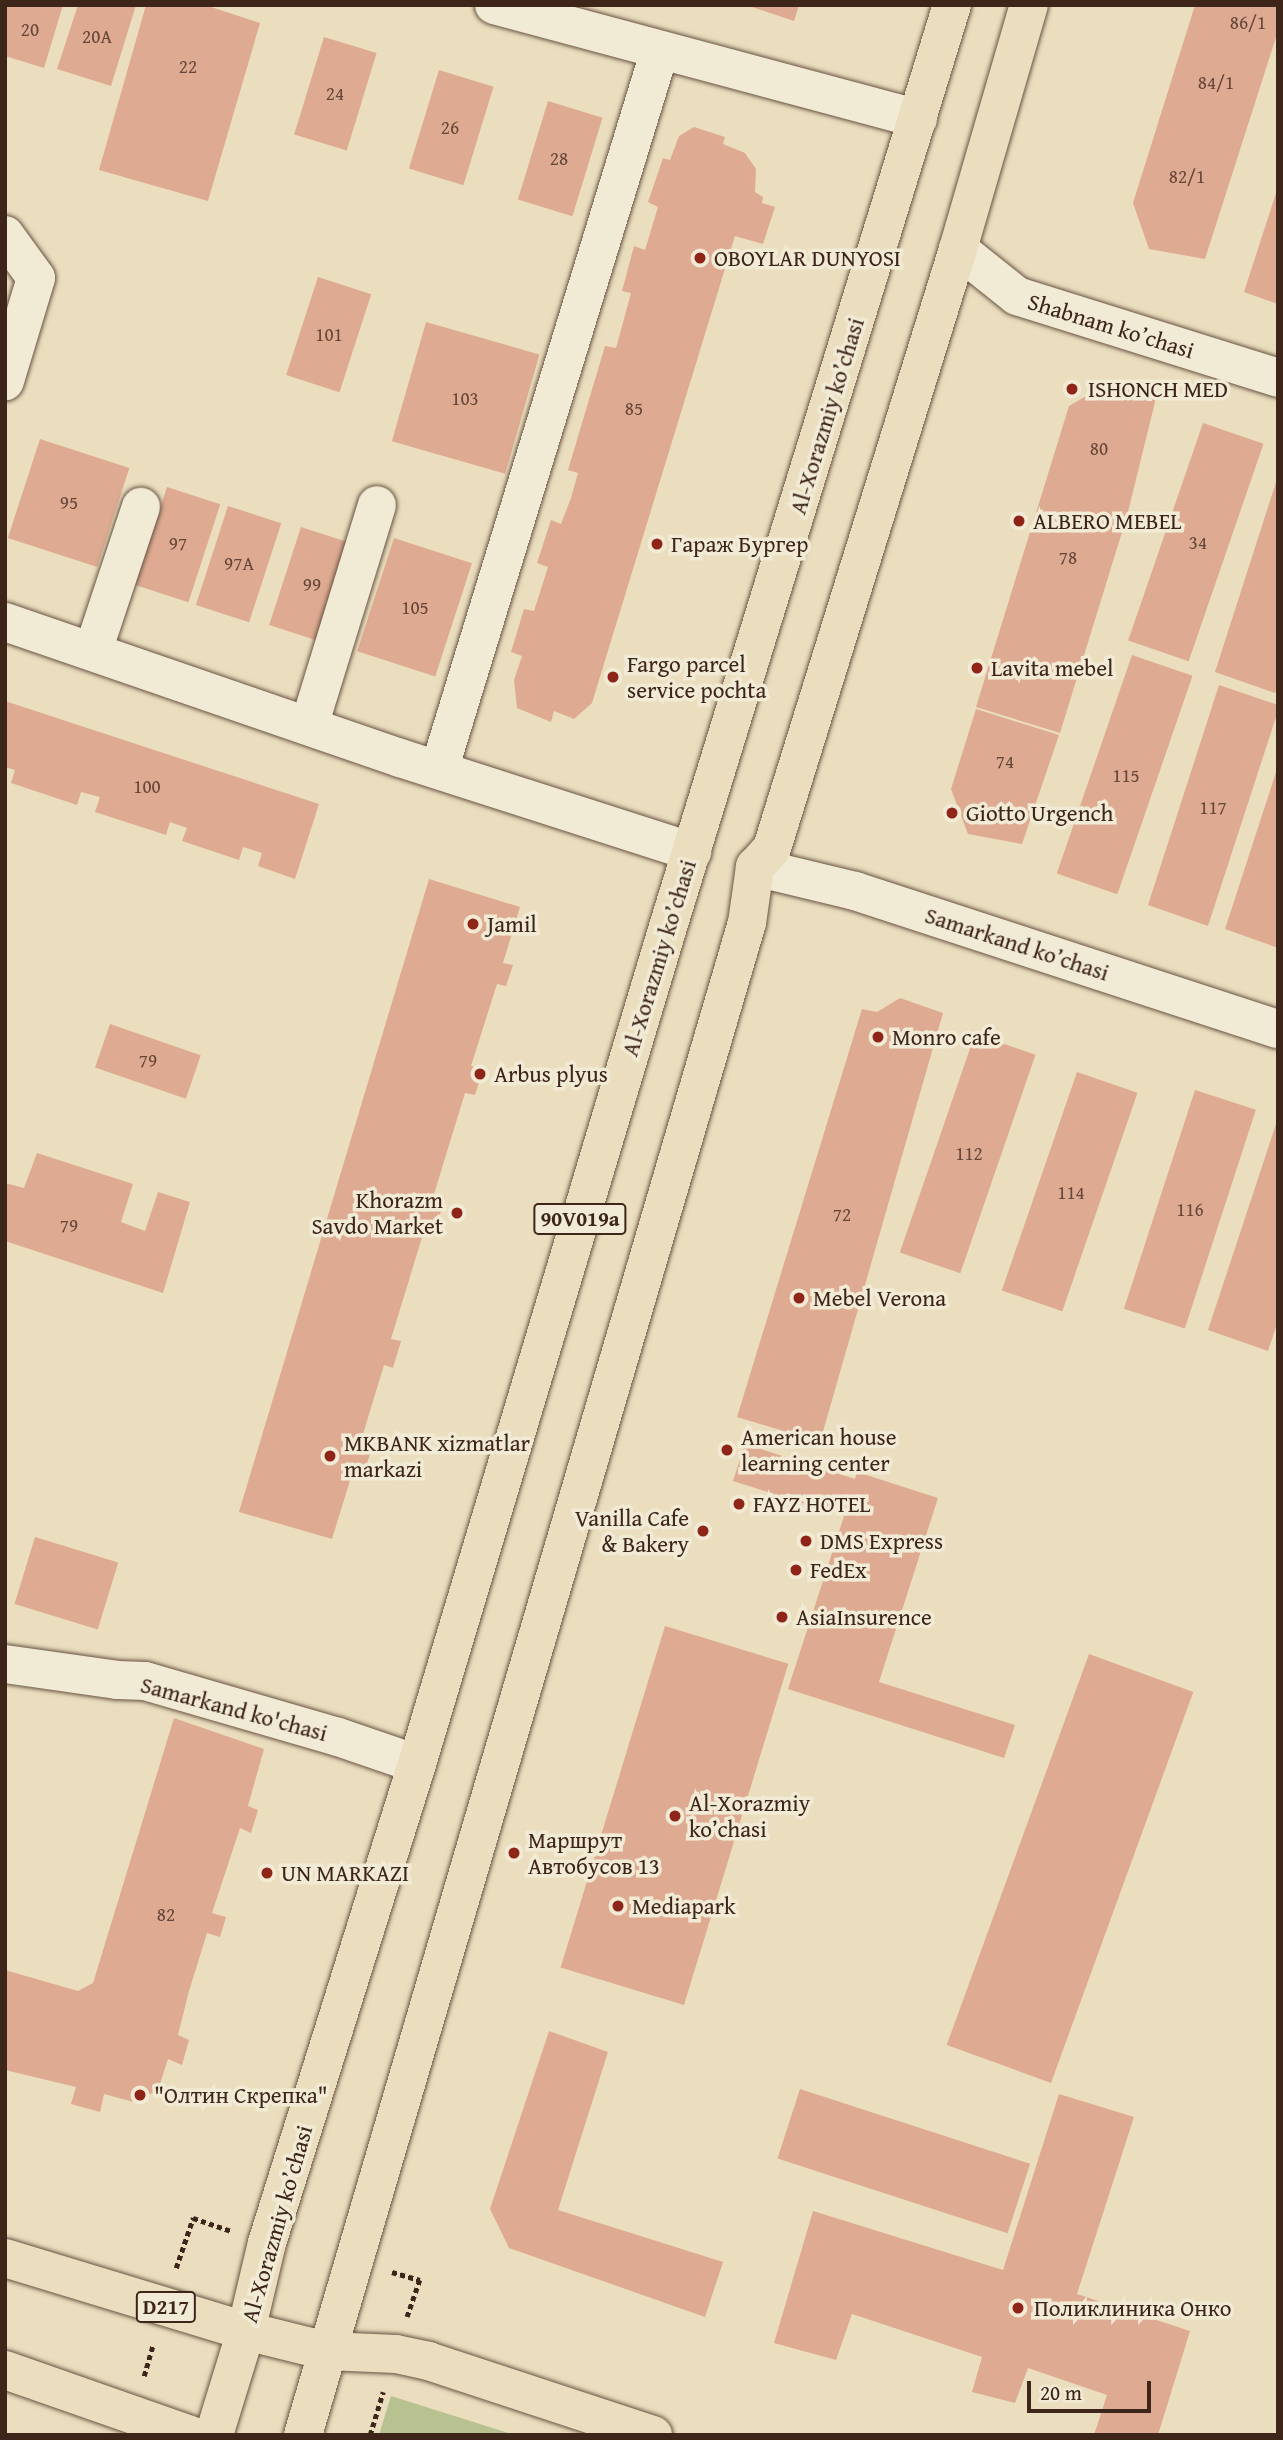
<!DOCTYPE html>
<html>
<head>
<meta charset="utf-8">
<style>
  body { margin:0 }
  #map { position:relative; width:1283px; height:2440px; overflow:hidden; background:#eadebe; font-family:"Gentium Book Plus",serif }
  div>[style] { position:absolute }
  .green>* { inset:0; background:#b8c190 }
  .building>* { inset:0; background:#deab92; transform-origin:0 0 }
  .path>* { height:4.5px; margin-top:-2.25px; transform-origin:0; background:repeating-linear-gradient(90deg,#3e251a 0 5px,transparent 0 8.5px) }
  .roads { filter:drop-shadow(0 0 2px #695343) drop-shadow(0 0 2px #695343) }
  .minor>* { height:38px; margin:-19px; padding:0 19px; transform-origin:19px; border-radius:19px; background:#f1ead5 }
  .major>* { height:38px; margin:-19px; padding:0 19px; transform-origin:19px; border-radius:19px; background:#eadebe }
  .dots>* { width:19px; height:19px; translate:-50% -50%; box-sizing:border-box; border:4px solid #f1ead5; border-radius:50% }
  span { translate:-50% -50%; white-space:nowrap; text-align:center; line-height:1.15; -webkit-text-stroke:7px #f1ead5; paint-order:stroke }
  .number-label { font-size:19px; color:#664638 }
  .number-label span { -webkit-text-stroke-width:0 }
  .shield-label span { padding:2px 5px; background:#f1ead5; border:2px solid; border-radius:5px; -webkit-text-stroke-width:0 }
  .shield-label { font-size:21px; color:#3e251a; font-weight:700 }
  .poi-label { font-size:23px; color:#3e251a }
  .left { translate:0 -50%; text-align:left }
  .right { translate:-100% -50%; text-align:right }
  .street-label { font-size:23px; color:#3e251a }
  .frame { position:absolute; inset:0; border:7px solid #3e251a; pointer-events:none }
  .scale { position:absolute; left:1027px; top:2381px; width:124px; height:32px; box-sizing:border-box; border:4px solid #3e251a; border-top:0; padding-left:9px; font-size:21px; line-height:24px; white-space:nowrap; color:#3e251a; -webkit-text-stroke:5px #f1ead5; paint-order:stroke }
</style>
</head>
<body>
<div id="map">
  <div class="green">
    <i style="clip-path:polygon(391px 2396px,515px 2435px,379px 2435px)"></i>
  </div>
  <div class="building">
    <i style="clip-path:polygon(5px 5px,63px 5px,44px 68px,5px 56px)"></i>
    <i style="clip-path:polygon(78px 5px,136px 5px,111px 86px,57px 69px)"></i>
    <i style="clip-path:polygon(146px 5px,205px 5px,260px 23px,208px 201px,99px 170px)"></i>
    <i style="clip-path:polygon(746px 5px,799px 5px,794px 21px)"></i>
    <i style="clip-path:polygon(1195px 5px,1278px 5px,1278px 31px,1205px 259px,1149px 249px,1133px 203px)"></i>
    <i style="left:324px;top:37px;width:55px;height:102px;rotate:17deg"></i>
    <i style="left:439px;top:70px;width:57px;height:103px;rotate:17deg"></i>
    <i style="left:548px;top:101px;width:57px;height:103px;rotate:17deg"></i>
    <i style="clip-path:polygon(694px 127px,725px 137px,723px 144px,745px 153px,756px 169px,755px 192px,763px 197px,762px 203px,775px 207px,763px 244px,735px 236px,592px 703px,574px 719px,554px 711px,551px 722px,517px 708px,514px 680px,522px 656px,511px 652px,524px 609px,534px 611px,548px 567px,537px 563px,551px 520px,561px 524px,571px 498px,578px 473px,568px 470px,605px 346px,616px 348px,631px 293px,622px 291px,634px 246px,645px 250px,658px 207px,648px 202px,663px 158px,670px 160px,679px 136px)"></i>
    <i style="clip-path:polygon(1277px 190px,1278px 191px,1278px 304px,1244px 292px)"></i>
    <i style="left:318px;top:277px;width:56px;height:103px;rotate:18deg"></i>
    <i style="left:426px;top:322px;width:118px;height:124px;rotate:16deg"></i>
    <i style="clip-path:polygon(1107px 384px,1156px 398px,1127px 516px,1060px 733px,976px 707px,1069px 406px)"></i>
    <i style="left:1203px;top:423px;width:64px;height:230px;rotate:19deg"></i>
    <i style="left:40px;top:439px;width:94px;height:104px;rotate:18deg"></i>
    <i style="clip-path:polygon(1277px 479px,1278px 683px,1275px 693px,1215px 672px)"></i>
    <i style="left:167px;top:487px;width:56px;height:103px;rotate:18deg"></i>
    <i style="left:228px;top:506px;width:56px;height:104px;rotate:18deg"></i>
    <i style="left:301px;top:527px;width:56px;height:103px;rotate:18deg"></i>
    <i style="left:394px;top:538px;width:82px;height:119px;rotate:18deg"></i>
    <i style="left:1132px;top:655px;width:64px;height:231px;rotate:19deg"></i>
    <i style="clip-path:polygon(1219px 685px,1278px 705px,1278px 711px,1208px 926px,1148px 905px)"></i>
    <i style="clip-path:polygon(5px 701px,319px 804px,295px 879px,258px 866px,262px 853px,243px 847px,239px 860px,182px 841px,187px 828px,170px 822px,166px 835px,95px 812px,100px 797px,81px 792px,77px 805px,11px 783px,15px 770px,5px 767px)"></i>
    <i style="clip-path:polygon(976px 709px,1059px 735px,1022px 844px,968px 834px,951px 789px)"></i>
    <i style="clip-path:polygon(1277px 769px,1278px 769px,1278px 948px,1225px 929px)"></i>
    <i style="clip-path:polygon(429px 879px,520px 907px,503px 963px,513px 965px,506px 986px,497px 984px,471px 1066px,483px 1070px,475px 1095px,465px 1093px,434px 1194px,445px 1197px,437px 1225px,427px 1221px,391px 1339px,401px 1341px,393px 1368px,384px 1365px,360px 1444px,372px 1447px,363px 1477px,352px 1474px,332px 1539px,239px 1512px)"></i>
    <i style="clip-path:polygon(900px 998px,943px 1013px,820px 1442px,737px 1417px,862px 1009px,877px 1012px)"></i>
    <i style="left:110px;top:1024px;width:96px;height:46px;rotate:19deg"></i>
    <i style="left:975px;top:1034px;width:64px;height:231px;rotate:19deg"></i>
    <i style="left:1077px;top:1072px;width:64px;height:231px;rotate:19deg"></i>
    <i style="left:1195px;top:1090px;width:64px;height:230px;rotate:18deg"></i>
    <i style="clip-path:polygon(1278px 1118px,1278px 1321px,1268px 1351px,1208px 1330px)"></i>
    <i style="clip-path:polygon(37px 1153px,133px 1184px,121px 1222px,145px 1231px,158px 1192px,190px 1202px,163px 1293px,5px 1241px,5px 1183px,24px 1188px)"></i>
    <i style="clip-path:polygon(745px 1444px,855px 1479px,857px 1472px,938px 1498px,879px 1682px,1015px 1725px,1004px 1758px,788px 1689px,844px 1516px,733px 1481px)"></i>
    <i style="left:35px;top:1537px;width:87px;height:70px;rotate:17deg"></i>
    <i style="left:665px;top:1626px;width:129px;height:357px;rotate:17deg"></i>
    <i style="left:1089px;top:1654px;width:111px;height:416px;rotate:20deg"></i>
    <i style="clip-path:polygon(174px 1718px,264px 1749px,248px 1806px,258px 1810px,251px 1833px,240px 1828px,212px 1913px,226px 1917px,220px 1937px,207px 1933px,189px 1991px,178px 2035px,189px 2040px,182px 2065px,168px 2059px,158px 2090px,134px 2102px,104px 2094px,100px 2112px,71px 2104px,76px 2087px,5px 2070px,5px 1970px,78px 1991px,93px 1983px)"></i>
    <i style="clip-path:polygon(549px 2031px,608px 2052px,558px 2210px,723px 2262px,705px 2317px,509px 2248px,490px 2209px)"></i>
    <i style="left:800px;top:2089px;width:242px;height:73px;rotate:18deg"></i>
    <i style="clip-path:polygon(1059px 2094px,1134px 2117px,1077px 2294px,1190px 2331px,1158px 2435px,1094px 2435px,1107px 2395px,1028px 2368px,1015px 2403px,972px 2392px,982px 2357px,852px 2314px,836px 2360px,774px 2343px,813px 2211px,1003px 2270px)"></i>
  </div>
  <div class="path">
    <i style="left:176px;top:2268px;width:53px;rotate:-71.2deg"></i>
    <i style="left:193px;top:2218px;width:40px;rotate:18.9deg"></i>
    <i style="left:392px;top:2272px;width:29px;rotate:16deg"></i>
    <i style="left:420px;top:2280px;width:39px;rotate:109deg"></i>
    <i style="left:144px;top:2376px;width:33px;rotate:-74deg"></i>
    <i style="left:370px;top:2435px;width:45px;rotate:-73.2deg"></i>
  </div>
  <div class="roads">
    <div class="minor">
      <i style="left:494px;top:5px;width:439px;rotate:15deg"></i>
      <i style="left:5px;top:235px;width:53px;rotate:54.2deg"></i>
      <i style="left:36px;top:278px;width:108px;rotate:106.8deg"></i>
      <i style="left:958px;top:249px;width:75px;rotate:38.5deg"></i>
      <i style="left:1017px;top:296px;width:274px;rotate:17.4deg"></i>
      <i style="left:5px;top:622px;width:418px;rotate:19deg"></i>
      <i style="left:400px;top:758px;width:307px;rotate:17.8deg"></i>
      <i style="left:93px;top:651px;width:152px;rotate:-71.6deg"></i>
      <i style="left:309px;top:726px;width:231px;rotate:-72.9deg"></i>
      <i style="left:439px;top:770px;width:753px;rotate:-72.94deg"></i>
      <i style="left:755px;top:867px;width:103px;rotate:13.5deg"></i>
      <i style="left:855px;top:891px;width:445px;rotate:18.1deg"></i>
      <i style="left:5px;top:1664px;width:113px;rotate:8.1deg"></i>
      <i style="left:117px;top:1680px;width:28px;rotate:2deg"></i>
      <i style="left:145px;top:1681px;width:201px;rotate:16.2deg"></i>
      <i style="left:338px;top:1737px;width:83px;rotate:18.9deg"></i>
    </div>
    <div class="major">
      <i style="left:5px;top:2258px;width:252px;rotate:16.9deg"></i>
      <i style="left:246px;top:2331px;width:83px;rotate:13.9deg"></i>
      <i style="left:327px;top:2351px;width:69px;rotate:2.5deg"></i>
      <i style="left:396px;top:2354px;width:33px;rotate:12deg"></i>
      <i style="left:428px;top:2361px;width:237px;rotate:18.2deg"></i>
      <i style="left:5px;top:2370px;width:197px;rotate:19.3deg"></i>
      <i style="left:214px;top:2435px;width:109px;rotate:-72.9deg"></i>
      <i style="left:246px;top:2331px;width:90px;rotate:-76.6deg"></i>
      <i style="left:267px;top:2243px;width:502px;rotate:-72.61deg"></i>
      <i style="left:417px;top:1764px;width:874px;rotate:-73.31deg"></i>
      <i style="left:668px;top:927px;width:965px;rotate:-72.88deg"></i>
      <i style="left:303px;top:2435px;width:1576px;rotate:-73.64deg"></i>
      <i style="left:747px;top:923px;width:57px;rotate:-81.9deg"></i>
      <i style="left:755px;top:867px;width:25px;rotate:-48deg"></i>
      <i style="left:772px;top:848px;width:627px;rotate:-72.75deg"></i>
      <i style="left:958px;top:249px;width:254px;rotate:-73.8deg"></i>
    </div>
  </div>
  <div class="dots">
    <i style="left:700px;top:258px;background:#8f2418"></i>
    <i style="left:1072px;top:389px;background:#8f2418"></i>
    <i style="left:1019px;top:521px;background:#8f2418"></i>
    <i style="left:657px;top:544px;background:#8f2418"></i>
    <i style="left:977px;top:668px;background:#8f2418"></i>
    <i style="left:613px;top:677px;background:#8f2418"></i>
    <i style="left:952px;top:813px;background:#8f2418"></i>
    <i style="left:473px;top:924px;background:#8f2418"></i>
    <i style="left:878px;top:1037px;background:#8f2418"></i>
    <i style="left:480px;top:1074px;background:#8f2418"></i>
    <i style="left:457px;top:1213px;background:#8f2418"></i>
    <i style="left:799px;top:1298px;background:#8f2418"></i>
    <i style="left:727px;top:1450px;background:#8f2418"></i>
    <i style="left:330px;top:1456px;background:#8f2418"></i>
    <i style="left:739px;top:1504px;background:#8f2418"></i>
    <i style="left:703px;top:1531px;background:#8f2418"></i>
    <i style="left:806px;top:1541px;background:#8f2418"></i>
    <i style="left:796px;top:1570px;background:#8f2418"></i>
    <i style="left:782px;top:1617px;background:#8f2418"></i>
    <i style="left:675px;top:1816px;background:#8f2418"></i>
    <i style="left:514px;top:1853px;background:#8f2418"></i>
    <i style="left:267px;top:1873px;background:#8f2418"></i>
    <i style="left:618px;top:1906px;background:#8f2418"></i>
    <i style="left:140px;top:2095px;background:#8f2418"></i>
    <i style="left:1018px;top:2308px;background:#8f2418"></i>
  </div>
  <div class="number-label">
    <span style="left:1248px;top:23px">86/1</span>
    <span style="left:30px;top:30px">20</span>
    <span style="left:97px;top:37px">20A</span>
    <span style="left:188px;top:67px">22</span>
    <span style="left:1216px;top:83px">84/1</span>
    <span style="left:335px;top:94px">24</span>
    <span style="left:450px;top:128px">26</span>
    <span style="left:559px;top:159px">28</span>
    <span style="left:1187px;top:177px">82/1</span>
    <span style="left:329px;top:335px">101</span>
    <span style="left:465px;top:399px">103</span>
    <span style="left:634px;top:409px">85</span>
    <span style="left:1099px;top:449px">80</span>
    <span style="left:69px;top:503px">95</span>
    <span style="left:1198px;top:543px">34</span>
    <span style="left:178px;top:544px">97</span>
    <span style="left:1068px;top:558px">78</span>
    <span style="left:239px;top:564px">97А</span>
    <span style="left:312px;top:585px">99</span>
    <span style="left:415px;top:608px">105</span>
    <span style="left:1005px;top:762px">74</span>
    <span style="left:1126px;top:776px">115</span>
    <span style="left:147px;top:787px">100</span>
    <span style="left:1213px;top:808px">117</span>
    <span style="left:148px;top:1061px">79</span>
    <span style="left:969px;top:1154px">112</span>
    <span style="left:1071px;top:1193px">114</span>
    <span style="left:1190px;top:1210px">116</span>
    <span style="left:842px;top:1215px">72</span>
    <span style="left:69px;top:1226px">79</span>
    <span style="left:166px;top:1915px">82</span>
  </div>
  <div class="shield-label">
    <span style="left:580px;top:1219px">90V019a</span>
    <span style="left:166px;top:2307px">D217</span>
  </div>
  <div class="poi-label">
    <span class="left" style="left:714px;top:258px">OBOYLAR DUNYOSI</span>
    <span class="left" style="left:1088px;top:389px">ISHONCH MED</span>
    <span class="left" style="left:1033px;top:521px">ALBERO MEBEL</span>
    <span class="left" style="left:671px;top:544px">Гараж Бургер</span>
    <span class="left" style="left:627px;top:677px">Fargo parcel<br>service pochta</span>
    <span class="left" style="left:991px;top:668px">Lavita mebel</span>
    <span class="left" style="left:966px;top:813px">Giotto Urgench</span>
    <span class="left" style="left:487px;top:924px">Jamil</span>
    <span class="left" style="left:892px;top:1037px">Monro cafe</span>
    <span class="left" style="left:494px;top:1074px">Arbus plyus</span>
    <span class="right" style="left:443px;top:1213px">Khorazm<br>Savdo Market</span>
    <span class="left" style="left:813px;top:1298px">Mebel Verona</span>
    <span class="left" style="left:741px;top:1450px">American house<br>learning center</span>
    <span class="left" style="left:344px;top:1456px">MKBANK xizmatlar<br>markazi</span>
    <span class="left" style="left:753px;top:1504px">FAYZ HOTEL</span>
    <span class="right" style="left:689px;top:1531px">Vanilla Cafe<br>&amp; Bakery</span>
    <span class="left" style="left:820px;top:1541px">DMS Express</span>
    <span class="left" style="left:810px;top:1570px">FedEx</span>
    <span class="left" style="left:796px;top:1617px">AsiaInsurence</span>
    <span class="left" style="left:689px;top:1816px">Al-Xorazmiy<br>ko’chasi</span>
    <span class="left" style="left:528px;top:1853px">Маршрут<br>Автобусов 13</span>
    <span class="left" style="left:281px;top:1873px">UN MARKAZI</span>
    <span class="left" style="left:632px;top:1906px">Mediapark</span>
    <span class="left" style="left:154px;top:2095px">"Олтин Скрепка"</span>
    <span class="left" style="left:1034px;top:2308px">Поликлиника Онко</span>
  </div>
  <div class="street-label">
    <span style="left:1111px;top:326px;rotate:17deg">Shabnam ko’chasi</span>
    <span style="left:827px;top:416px;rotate:-73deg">Al-Xorazmiy ko’chasi</span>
    <span style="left:1017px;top:944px;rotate:18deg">Samarkand ko’chasi</span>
    <span style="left:659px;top:958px;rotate:-73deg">Al-Xorazmiy ko’chasi</span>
    <span style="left:234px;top:1709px;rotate:15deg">Samarkand ko'chasi</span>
    <span style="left:277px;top:2224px;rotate:-74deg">Al-Xorazmiy ko’chasi</span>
  </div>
  <div class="frame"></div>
  <div class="scale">20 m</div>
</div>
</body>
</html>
